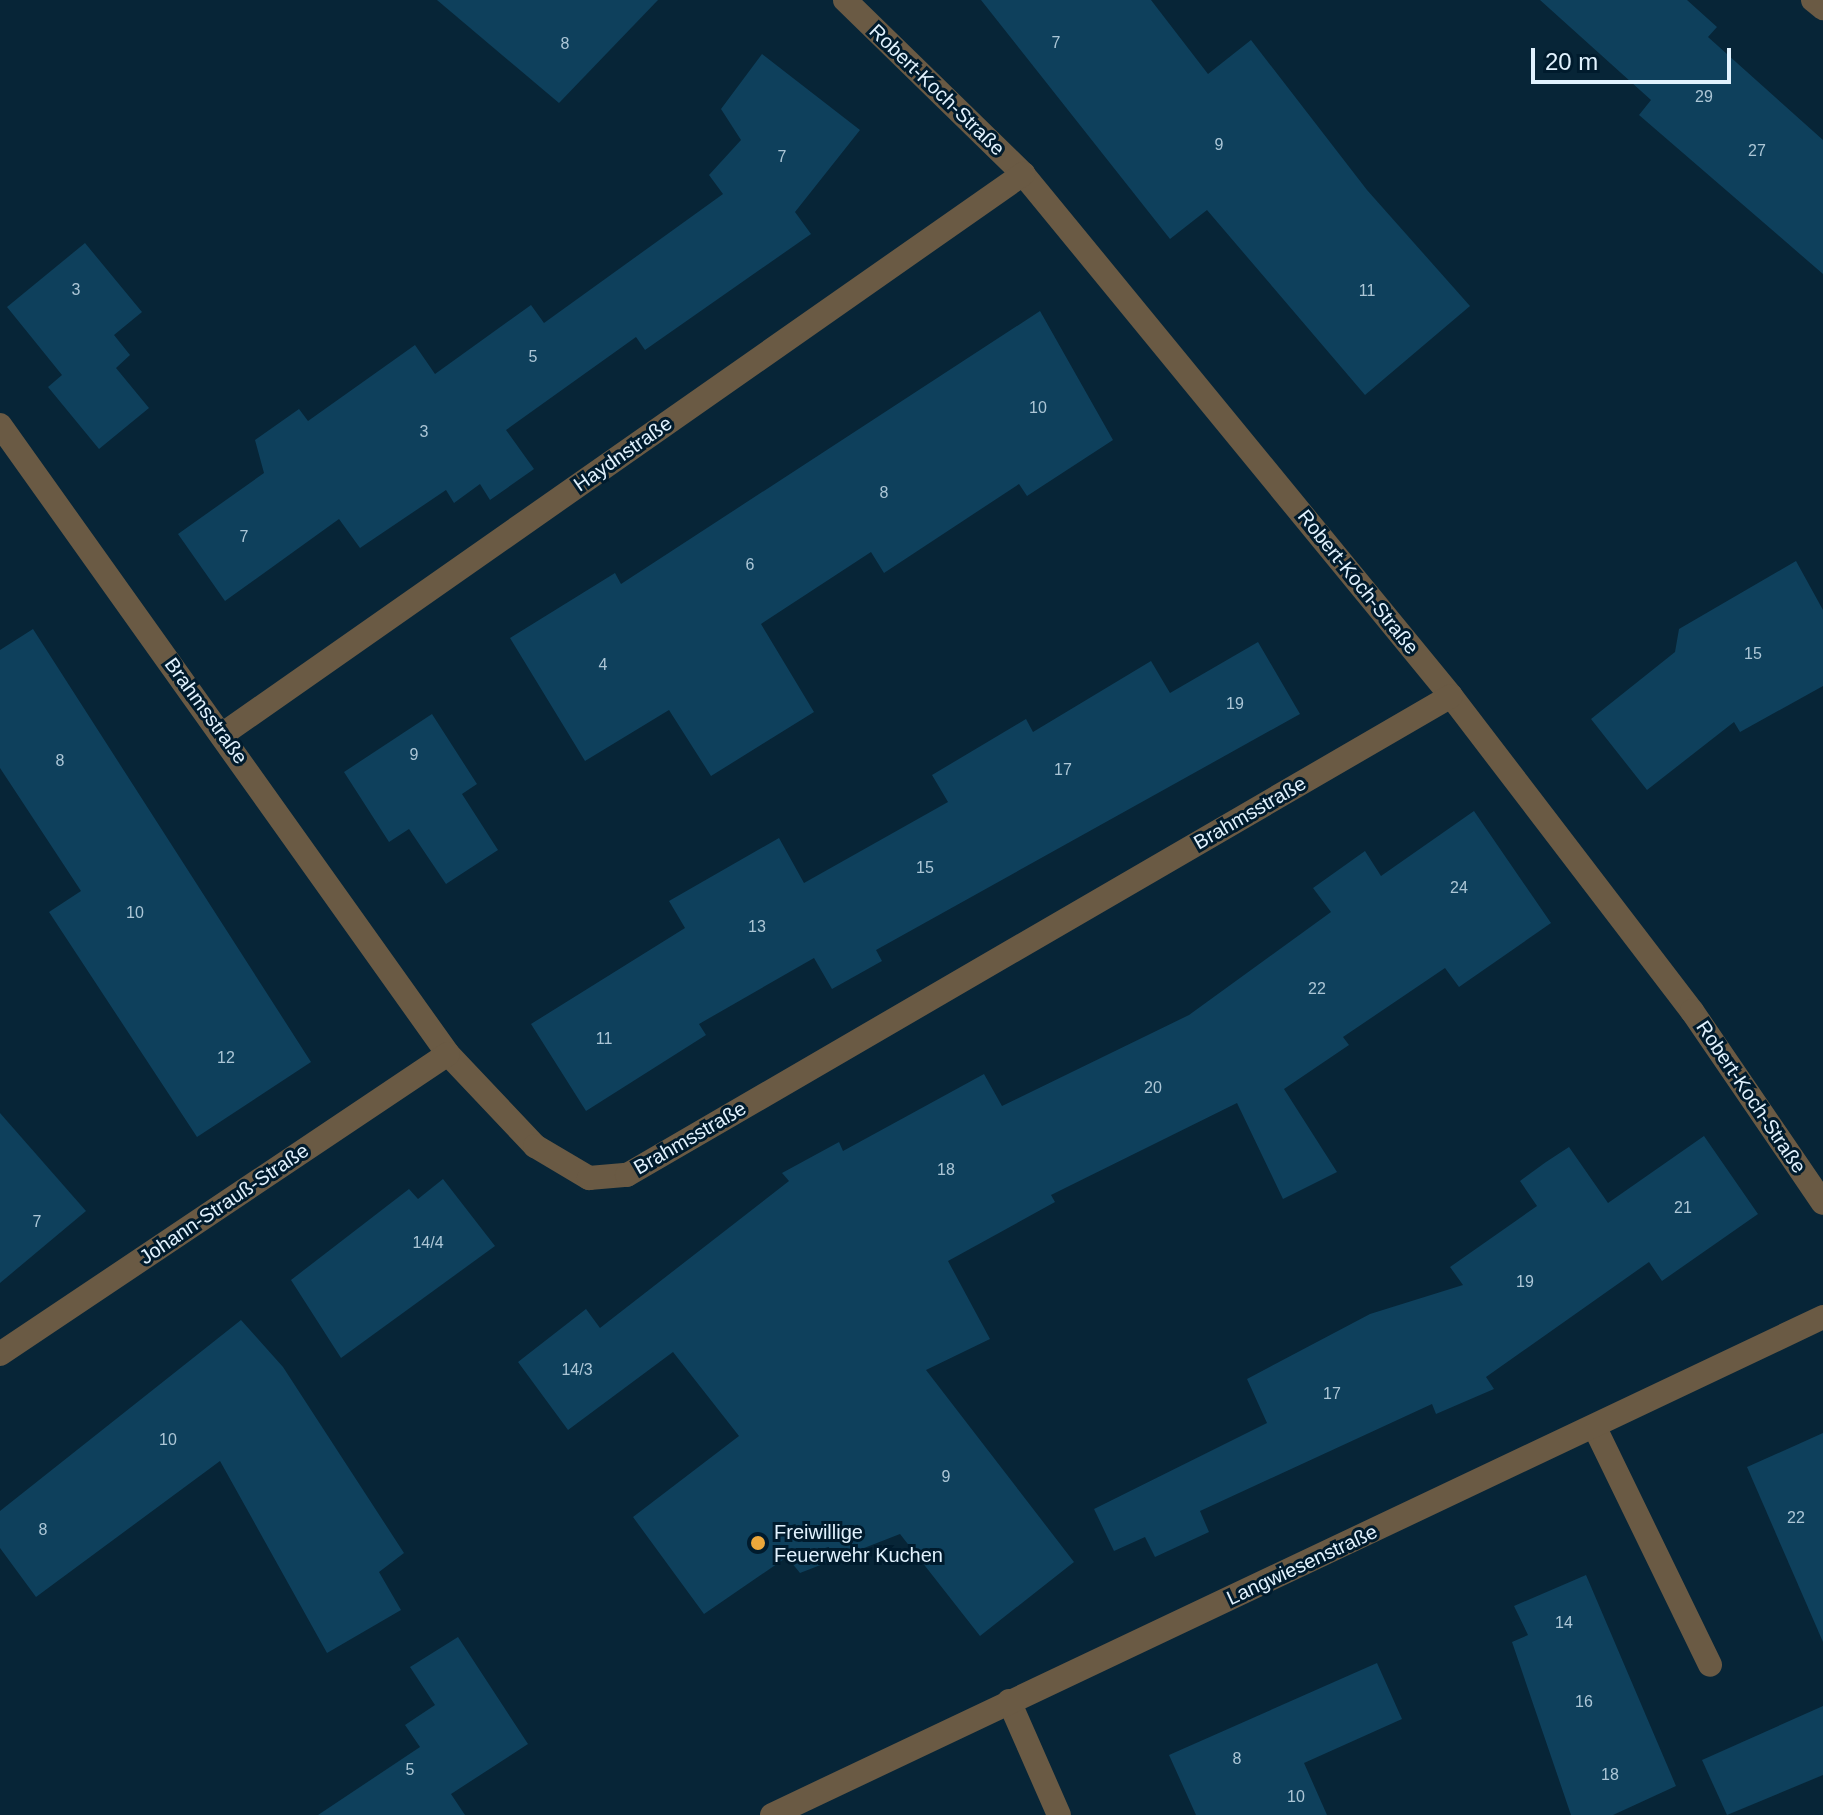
<!DOCTYPE html>
<html>
<head>
<meta charset="utf-8">
<style>
  body { margin:0 }
  #map { position:relative; width:1823px; height:1815px; overflow:hidden; background:#072537; font-family:Arial,sans-serif }
  div>[style] { position:absolute }
  .building>* { inset:0; background:#0e405c }
  .street>* { height:24px; margin:-12px; padding:0 12px; transform-origin:12px; border-radius:12px; background:#6a5a44 }
  .dots>* { width:22px; height:22px; translate:-50% -50%; box-sizing:border-box; border:4px solid #001b2d; border-radius:50% }
  span { translate:-50% -50%; white-space:nowrap; text-align:center; line-height:1.15; -webkit-text-stroke:6px #001b2d; paint-order:stroke }
  .number-label { font-size:16px; color:#acc6d6 }
  .number-label span { -webkit-text-stroke-width:0 }
  .street-label { font-size:20px; color:#e1f2fe }
  .poi-label { font-size:20px; color:#e1f2fe }
  .left { translate:0 -50%; text-align:left }
  .scale { position:absolute; left:1531px; top:48px; width:200px; height:36px; box-sizing:border-box; border:4px solid #e1f2fe; border-top:0; padding-left:10px; font-size:24px; line-height:28px; white-space:nowrap; color:#e1f2fe; -webkit-text-stroke:6px #001b2d; paint-order:stroke }
</style>
</head>
<body>
<div id="map">
  <div class="building">
    <i style="clip-path:polygon(437px 0,658px 0,559px 103px)"></i>
    <i style="clip-path:polygon(981px 0,1151px 0,1208px 74px,1251px 40px,1367px 190px,1470px 306px,1365px 395px,1207px 210px,1170px 239px)"></i>
    <i style="clip-path:polygon(1540px 0,1687px 0,1717px 27px,1708px 37px,1823px 140px,1823px 274px,1639px 115px,1651px 100px)"></i>
    <i style="clip-path:polygon(762px 54px,860px 130px,795px 212px,811px 234px,645px 350px,636px 337px,506px 430px,534px 469px,490px 500px,480px 484px,454px 503px,446px 490px,360px 548px,339px 519px,225px 601px,178px 534px,264px 473px,255px 440px,299px 409px,308px 421px,415px 345px,435px 374px,531px 305px,544px 323px,723px 194px,709px 175px,741px 140px,721px 109px)"></i>
    <i style="clip-path:polygon(85px 243px,142px 312px,114px 335px,130px 355px,116px 368px,149px 408px,99px 449px,48px 387px,62px 375px,7px 307px)"></i>
    <i style="clip-path:polygon(1040px 311px,1113px 440px,1027px 496px,1019px 484px,884px 573px,871px 552px,761px 624px,814px 712px,711px 776px,669px 710px,585px 761px,510px 638px,615px 573px,621px 584px)"></i>
    <i style="clip-path:polygon(1796px 561px,1823px 610px,1823px 686px,1740px 732px,1734px 722px,1647px 790px,1591px 719px,1675px 652px,1679px 629px)"></i>
    <i style="clip-path:polygon(33px 629px,311px 1062px,197px 1137px,49px 912px,81px 891px,0 768px,0 650px)"></i>
    <i style="clip-path:polygon(1258px 642px,1300px 714px,876px 950px,882px 961px,832px 989px,814px 958px,699px 1024px,706px 1035px,586px 1111px,531px 1024px,685px 928px,669px 901px,779px 838px,804px 883px,948px 802px,932px 775px,1026px 719px,1033px 732px,1151px 661px,1170px 693px)"></i>
    <i style="clip-path:polygon(432px 714px,477px 784px,462px 794px,498px 850px,446px 884px,409px 829px,389px 842px,344px 772px)"></i>
    <i style="clip-path:polygon(1474px 811px,1551px 923px,1459px 987px,1445px 968px,1343px 1037px,1349px 1045px,1284px 1089px,1337px 1172px,1283px 1199px,1237px 1103px,1051px 1195px,1055px 1202px,948px 1261px,990px 1339px,926px 1370px,1074px 1562px,980px 1636px,900px 1534px,800px 1573px,787px 1557px,704px 1614px,633px 1517px,739px 1436px,673px 1352px,568px 1430px,518px 1362px,586px 1309px,600px 1328px,789px 1181px,782px 1173px,839px 1142px,843px 1151px,984px 1074px,1002px 1106px,1189px 1015px,1331px 912px,1313px 888px,1365px 851px,1381px 876px)"></i>
    <i style="clip-path:polygon(0 1113px,86px 1211px,0 1283px)"></i>
    <i style="clip-path:polygon(1704px 1136px,1758px 1214px,1662px 1281px,1649px 1262px,1486px 1377px,1494px 1389px,1436px 1414px,1432px 1404px,1200px 1511px,1209px 1532px,1155px 1557px,1145px 1537px,1114px 1551px,1094px 1509px,1267px 1423px,1247px 1379px,1370px 1314px,1463px 1285px,1450px 1267px,1537px 1206px,1520px 1181px,1546px 1162px,1569px 1147px,1608px 1203px)"></i>
    <i style="clip-path:polygon(443px 1179px,495px 1246px,341px 1358px,291px 1280px,409px 1189px,418px 1199px)"></i>
    <i style="clip-path:polygon(241px 1320px,283px 1367px,404px 1553px,379px 1572px,401px 1610px,327px 1653px,220px 1461px,36px 1597px,0 1548px,0 1511px)"></i>
    <i style="clip-path:polygon(1823px 1433px,1823px 1642px,1747px 1467px)"></i>
    <i style="clip-path:polygon(1586px 1575px,1676px 1786px,1613px 1815px,1571px 1815px,1512px 1642px,1528px 1635px,1514px 1606px)"></i>
    <i style="clip-path:polygon(458px 1637px,528px 1744px,451px 1794px,465px 1815px,318px 1815px,420px 1747px,405px 1725px,435px 1705px,410px 1667px)"></i>
    <i style="clip-path:polygon(1377px 1663px,1402px 1719px,1304px 1763px,1327px 1815px,1196px 1815px,1169px 1755px)"></i>
    <i style="clip-path:polygon(1823px 1706px,1823px 1775px,1727px 1815px,1702px 1760px)"></i>
  </div>
  <div class="street">
    <i style="left:845px;top:0;width:249px;rotate:44.3deg"></i>
    <i style="left:1023px;top:174px;width:675px;rotate:50.65deg"></i>
    <i style="left:1451px;top:696px;width:397px;rotate:52.6deg"></i>
    <i style="left:1692px;top:1011px;width:232px;rotate:55.7deg"></i>
    <i style="left:1813px;top:0;width:13px;rotate:39deg"></i>
    <i style="left:0;top:425px;width:772px;rotate:54.54deg"></i>
    <i style="left:448px;top:1054px;width:127px;rotate:46.6deg"></i>
    <i style="left:535px;top:1146px;width:63px;rotate:30.7deg"></i>
    <i style="left:589px;top:1178px;width:38px;rotate:-5deg"></i>
    <i style="left:627px;top:1175px;width:953px;rotate:-30.17deg"></i>
    <i style="left:223px;top:734px;width:977px;rotate:-34.99deg"></i>
    <i style="left:0;top:1354px;width:539px;rotate:-33.81deg"></i>
    <i style="left:1596px;top:1430px;width:261px;rotate:64.1deg"></i>
    <i style="left:1009px;top:1701px;width:124px;rotate:66.3deg"></i>
    <i style="left:772px;top:1815px;width:1163px;rotate:-25.35deg"></i>
  </div>
  <div class="dots">
    <i style="left:758px;top:1543px;background:#eda83b"></i>
  </div>
  <div class="number-label">
    <span style="left:1056px;top:43px">7</span>
    <span style="left:565px;top:44px">8</span>
    <span style="left:1704px;top:97px">29</span>
    <span style="left:1219px;top:145px">9</span>
    <span style="left:1757px;top:151px">27</span>
    <span style="left:782px;top:157px">7</span>
    <span style="left:76px;top:290px">3</span>
    <span style="left:1367px;top:291px">11</span>
    <span style="left:533px;top:357px">5</span>
    <span style="left:1038px;top:408px">10</span>
    <span style="left:424px;top:432px">3</span>
    <span style="left:884px;top:493px">8</span>
    <span style="left:244px;top:537px">7</span>
    <span style="left:750px;top:565px">6</span>
    <span style="left:1753px;top:654px">15</span>
    <span style="left:603px;top:665px">4</span>
    <span style="left:1235px;top:704px">19</span>
    <span style="left:414px;top:755px">9</span>
    <span style="left:60px;top:761px">8</span>
    <span style="left:1063px;top:770px">17</span>
    <span style="left:925px;top:868px">15</span>
    <span style="left:1459px;top:888px">24</span>
    <span style="left:135px;top:913px">10</span>
    <span style="left:757px;top:927px">13</span>
    <span style="left:1317px;top:989px">22</span>
    <span style="left:604px;top:1039px">11</span>
    <span style="left:226px;top:1058px">12</span>
    <span style="left:1153px;top:1088px">20</span>
    <span style="left:946px;top:1170px">18</span>
    <span style="left:1683px;top:1208px">21</span>
    <span style="left:37px;top:1222px">7</span>
    <span style="left:428px;top:1243px">14/4</span>
    <span style="left:1525px;top:1282px">19</span>
    <span style="left:577px;top:1370px">14/3</span>
    <span style="left:1332px;top:1394px">17</span>
    <span style="left:168px;top:1440px">10</span>
    <span style="left:946px;top:1477px">9</span>
    <span style="left:1796px;top:1518px">22</span>
    <span style="left:43px;top:1530px">8</span>
    <span style="left:1564px;top:1623px">14</span>
    <span style="left:1584px;top:1702px">16</span>
    <span style="left:1237px;top:1759px">8</span>
    <span style="left:410px;top:1770px">5</span>
    <span style="left:1610px;top:1775px">18</span>
    <span style="left:1296px;top:1797px">10</span>
  </div>
  <div class="street-label">
    <span style="left:937px;top:90px;rotate:44deg">Robert-Koch-Straße</span>
    <span style="left:623px;top:454px;rotate:-35deg">Haydnstraße</span>
    <span style="left:1358px;top:582px;rotate:51deg">Robert-Koch-Straße</span>
    <span style="left:206px;top:711px;rotate:54deg">Brahmsstraße</span>
    <span style="left:1250px;top:813px;rotate:-30deg">Brahmsstraße</span>
    <span style="left:1751px;top:1097px;rotate:56deg">Robert-Koch-Straße</span>
    <span style="left:690px;top:1138px;rotate:-30deg">Brahmsstraße</span>
    <span style="left:224px;top:1204px;rotate:-34deg">Johann-Strauß-Straße</span>
    <span style="left:1302px;top:1565px;rotate:-25deg">Langwiesenstraße</span>
  </div>
  <div class="poi-label">
    <span class="left" style="left:774px;top:1544px">Freiwillige<br>Feuerwehr Kuchen</span>
  </div>
  <div class="scale">20 m</div>
</div>
</body>
</html>
